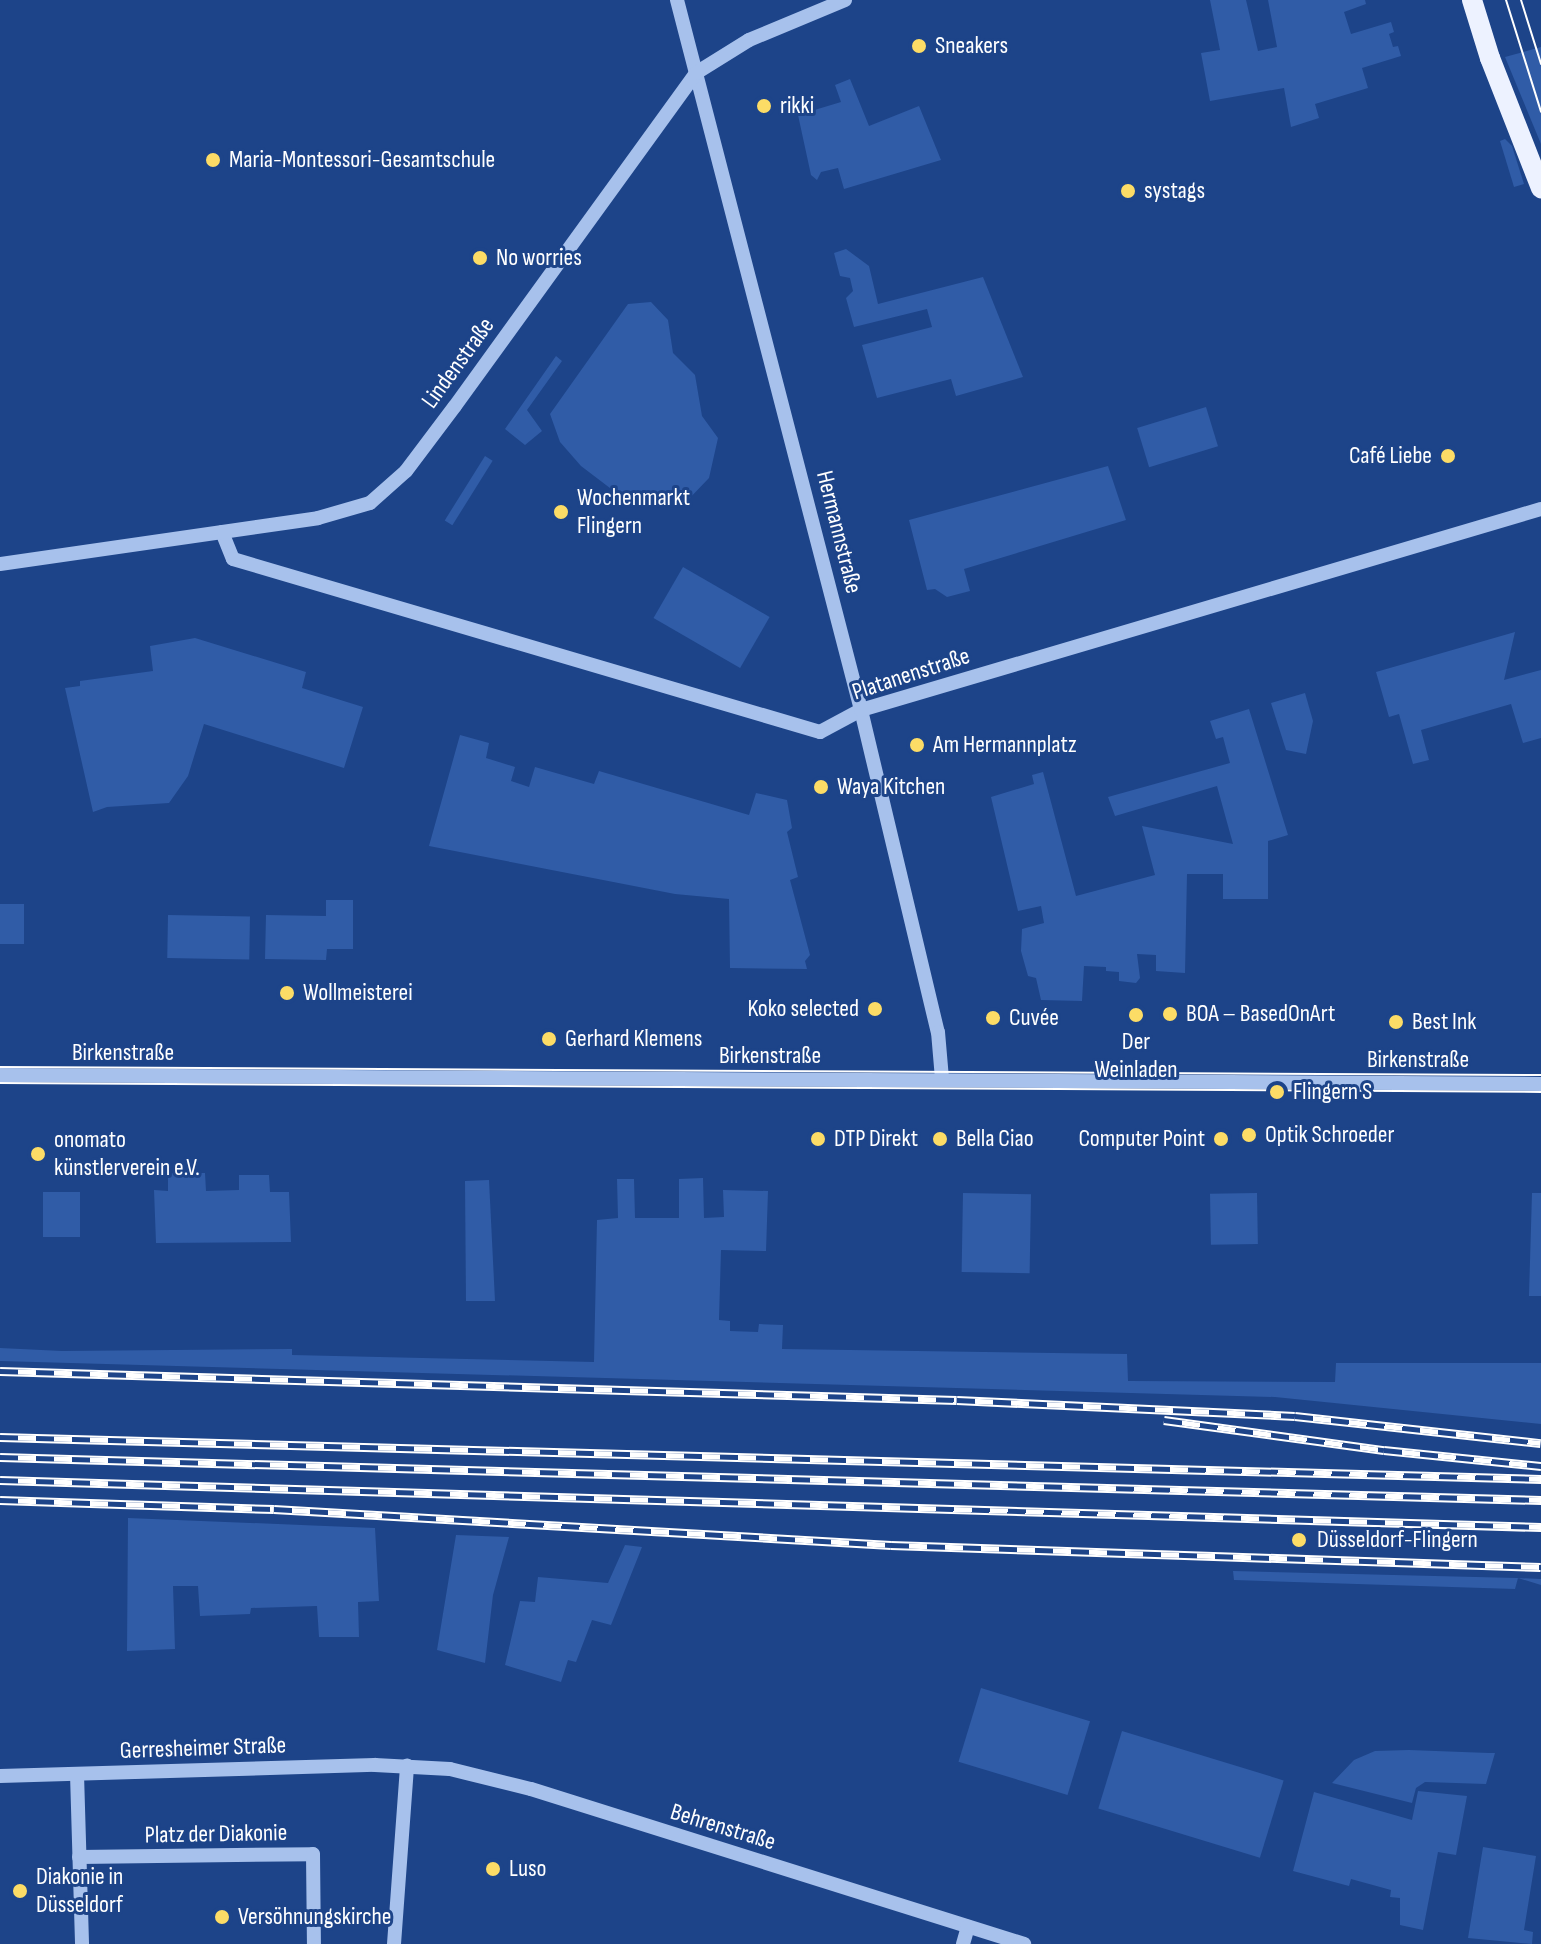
<!DOCTYPE html>
<html>
<head>
<meta charset="utf-8">
<style>
  body { margin:0 }
  #map { position:relative; width:1541px; height:1944px; overflow:hidden; background:#1d4489; font-family:"Sofia Sans Condensed",sans-serif }
  div>[style] { position:absolute }
  .green>* { inset:0; background:#305ca7; transform-origin:0 0 }
  .minor>* { height:14px; margin:-7px; padding:0 7px; transform-origin:7px; border-radius:7px; background:#a7c1ec }
  .major>* { height:20px; margin:-10px; padding:0 10px; transform-origin:10px; border-radius:10px; background:#edf2ff }
  .tram>* { height:2px; margin:-1px; padding:0 1px; transform-origin:1px; border-radius:1px; background:#fff }
  .rail>* { height:9px; margin-top:-4.5px; transform-origin:0; background:repeating-linear-gradient(90deg,#1d4489 0 18px,#fff 0 36px); box-sizing:border-box; border-block:2px solid #fff }
  .dots>* { width:22px; height:22px; translate:-50% -50%; box-sizing:border-box; border:4px solid #1d4489; border-radius:50% }
  span { translate:-50% -50%; white-space:nowrap; text-align:center; line-height:1.15; -webkit-text-stroke:6px #1d4489; paint-order:stroke }
  .poi-label { font-size:24px; color:#fff }
  .left { translate:0 -50%; text-align:left }
  .right { translate:-100% -50%; text-align:right }
  .street-label { font-size:24px; color:#fff }
</style>
</head>
<body>
<div id="map">
  <div class="green">
    <i style="clip-path:polygon(1210px 0,1246px 0,1258px 51px,1277px 47px,1268px 0,1365px 0,1366px 4px,1344px 12px,1351px 34px,1391px 22px,1394px 32px,1389px 34px,1393px 47px,1398px 46px,1401px 56px,1362px 68px,1368px 88px,1315px 104px,1319px 118px,1291px 127px,1284px 88px,1210px 101px,1201px 53px,1220px 50px)"></i>
    <i style="clip-path:polygon(1541px 47px,1541px 144px,1505px 57px)"></i>
    <i style="clip-path:polygon(850px 79px,869px 126px,919px 106px,941px 160px,844px 189px,838px 168px,821px 172px,817px 180px,811px 175px,798px 115px,841px 102px,835px 85px)"></i>
    <i style="clip-path:polygon(1505px 139px,1512px 146px,1524px 184px,1514px 187px,1500px 141px)"></i>
    <i style="clip-path:polygon(846px 249px,869px 266px,878px 304px,983px 277px,1023px 377px,956px 396px,951px 379px,877px 398px,862px 345px,932px 327px,927px 309px,854px 327px,846px 298px,853px 291px,850px 278px,840px 276px,834px 253px)"></i>
    <i style="clip-path:polygon(651px 302px,668px 320px,673px 353px,695px 375px,702px 416px,718px 438px,709px 478px,685px 503px,631px 504px,581px 466px,560px 442px,550px 414px,628px 304px)"></i>
    <i style="clip-path:polygon(556px 356px,562px 361px,527px 410px,542px 431px,525px 445px,505px 429px)"></i>
    <i style="left:1206px;top:407px;width:41px;height:72px;rotate:73deg"></i>
    <i style="left:485px;top:456px;width:9px;height:76px;rotate:32deg"></i>
    <i style="clip-path:polygon(1108px 466px,1126px 520px,964px 569px,970px 591px,947px 597px,935px 589px,927px 590px,909px 520px)"></i>
    <i style="left:683px;top:567px;width:100px;height:59px;rotate:30deg"></i>
    <i style="clip-path:polygon(1515px 632px,1504px 680px,1541px 670px,1541px 738px,1523px 743px,1511px 704px,1421px 730px,1429px 760px,1413px 764px,1399px 714px,1389px 717px,1376px 672px)"></i>
    <i style="clip-path:polygon(195px 638px,306px 672px,302px 688px,363px 707px,344px 768px,204px 724px,188px 776px,169px 803px,107px 807px,93px 812px,65px 688px,80px 686px,80px 681px,153px 671px,150px 646px)"></i>
    <i style="clip-path:polygon(1305px 693px,1313px 721px,1306px 754px,1286px 750px,1271px 703px)"></i>
    <i style="clip-path:polygon(1249px 709px,1288px 835px,1268px 841px,1268px 899px,1223px 899px,1223px 874px,1187px 874px,1185px 973px,1156px 971px,1156px 955px,1137px 954px,1140px 978px,1136px 983px,1119px 981px,1119px 972px,1106px 971px,1106px 967px,1084px 966px,1082px 1001px,1041px 1000px,1036px 978px,1028px 976px,1021px 951px,1022px 929px,1044px 923px,1041px 906px,1018px 911px,991px 797px,1034px 784px,1032px 775px,1043px 772px,1076px 896px,1155px 875px,1142px 826px,1233px 844px,1217px 786px,1115px 816px,1108px 797px,1230px 763px,1223px 737px,1216px 739px,1210px 721px)"></i>
    <i style="clip-path:polygon(460px 735px,489px 743px,486px 758px,515px 767px,511px 781px,529px 787px,535px 767px,594px 784px,599px 771px,749px 815px,756px 793px,787px 800px,792px 828px,787px 832px,798px 877px,790px 880px,810px 955px,805px 961px,807px 969px,730px 968px,729px 899px,675px 894px,429px 846px)"></i>
    <i style="clip-path:polygon(326px 900px,353px 900px,353px 949px,327px 949px,326px 960px,265px 959px,266px 915px,326px 916px)"></i>
    <i style="left:0;top:904px;width:24px;height:40px"></i>
    <i style="left:168px;top:915px;width:82px;height:43px;rotate:1deg"></i>
    <i style="clip-path:polygon(168px 1173px,205px 1173px,206px 1191px,239px 1190px,239px 1175px,269px 1175px,270px 1192px,289px 1192px,291px 1242px,156px 1243px,154px 1190px,168px 1191px)"></i>
    <i style="clip-path:polygon(703px 1178px,704px 1218px,724px 1217px,723px 1190px,768px 1191px,766px 1251px,721px 1250px,719px 1320px,730px 1321px,730px 1331px,758px 1332px,759px 1324px,783px 1325px,782px 1349px,1127px 1354px,1128px 1381px,1335px 1382px,1336px 1363px,1541px 1363px,1541px 1424px,1275px 1397px,0 1361px,0 1348px,62px 1351px,292px 1349px,292px 1355px,594px 1362px,597px 1220px,618px 1218px,617px 1179px,634px 1179px,635px 1218px,679px 1218px,679px 1179px)"></i>
    <i style="clip-path:polygon(489px 1180px,495px 1301px,466px 1301px,465px 1181px)"></i>
    <i style="left:43px;top:1192px;width:37px;height:45px"></i>
    <i style="left:963px;top:1193px;width:68px;height:79px;rotate:1deg"></i>
    <i style="left:1257px;top:1193px;width:51px;height:47px;rotate:89deg"></i>
    <i style="clip-path:polygon(1532px 1193px,1541px 1193px,1541px 1296px,1529px 1296px)"></i>
    <i style="clip-path:polygon(128px 1518px,375px 1528px,379px 1601px,358px 1602px,359px 1637px,319px 1637px,317px 1606px,251px 1608px,250px 1614px,200px 1616px,198px 1586px,173px 1586px,175px 1649px,127px 1651px)"></i>
    <i style="clip-path:polygon(456px 1535px,509px 1537px,493px 1595px,485px 1663px,437px 1650px)"></i>
    <i style="clip-path:polygon(625px 1545px,642px 1547px,611px 1625px,592px 1620px,576px 1662px,568px 1660px,561px 1682px,505px 1665px,520px 1601px,535px 1602px,538px 1577px,608px 1583px)"></i>
    <i style="clip-path:polygon(1233px 1571px,1517px 1578px,1541px 1579px,1541px 1585px,1518px 1578px,1515px 1589px,1234px 1580px)"></i>
    <i style="left:981px;top:1688px;width:114px;height:77px;rotate:17deg"></i>
    <i style="left:1122px;top:1731px;width:169px;height:81px;rotate:17deg"></i>
    <i style="clip-path:polygon(1409px 1750px,1489px 1753px,1495px 1753px,1486px 1784px,1425px 1782px,1416px 1788px,1412px 1803px,1332px 1783px,1354px 1760px,1375px 1751px)"></i>
    <i style="clip-path:polygon(1418px 1791px,1467px 1796px,1456px 1855px,1438px 1852px,1423px 1930px,1400px 1925px,1400px 1898px,1390px 1897px,1391px 1890px,1351px 1879px,1349px 1886px,1293px 1871px,1314px 1792px,1412px 1820px)"></i>
    <i style="clip-path:polygon(1483px 1847px,1536px 1856px,1524px 1930px,1533px 1932px,1532px 1944px,1468px 1938px)"></i>
  </div>
  <div class="minor">
    <i style="left:677px;top:0;width:733px;rotate:75.47deg"></i>
    <i style="left:861px;top:710px;width:331px;rotate:76.6deg"></i>
    <i style="left:938px;top:1032px;width:47px;rotate:85.1deg"></i>
    <i style="left:222px;top:532px;width:29px;rotate:68deg"></i>
    <i style="left:233px;top:559px;width:612px;rotate:16.42deg"></i>
    <i style="left:820px;top:732px;width:47px;rotate:-28.2deg"></i>
    <i style="left:861px;top:710px;width:709px;rotate:-16.47deg"></i>
    <i style="left:0;top:564px;width:321px;rotate:-8.2deg"></i>
    <i style="left:318px;top:518px;width:54px;rotate:-16.1deg"></i>
    <i style="left:370px;top:503px;width:48px;rotate:-41.6deg"></i>
    <i style="left:406px;top:471px;width:81px;rotate:-53deg"></i>
    <i style="left:455px;top:406px;width:411px;rotate:-54.1deg"></i>
    <i style="left:696px;top:73px;width:62px;rotate:-31.9deg"></i>
    <i style="left:749px;top:40px;width:104px;rotate:-22.6deg"></i>
    <i style="left:0;top:1075px;width:1541px;rotate:0.33deg"></i>
    <i style="left:77px;top:1774px;width:170px;rotate:88.3deg"></i>
    <i style="left:0;top:1776px;width:375px;rotate:-1.7deg"></i>
    <i style="left:375px;top:1765px;width:75px;rotate:3.1deg"></i>
    <i style="left:450px;top:1769px;width:83px;rotate:13.9deg"></i>
    <i style="left:531px;top:1789px;width:517px;rotate:17.45deg"></i>
    <i style="left:79px;top:1857px;width:234px;rotate:-0.7deg"></i>
    <i style="left:313px;top:1854px;width:90px;rotate:89.4deg"></i>
    <i style="left:394px;top:1944px;width:179px;rotate:-85.8deg"></i>
    <i style="left:963px;top:1944px;width:18px;rotate:-74deg"></i>
  </div>
  <div class="major">
    <i style="left:1472px;top:0;width:61px;rotate:72.8deg"></i>
    <i style="left:1490px;top:58px;width:140px;rotate:68.6deg"></i>
  </div>
  <div class="tram">
    <i style="left:1506px;top:0;width:117px;rotate:72.6deg"></i>
    <i style="left:1521px;top:0;width:67px;rotate:72.6deg"></i>
    <i style="left:0;top:1067px;width:1541px;rotate:0.3deg"></i>
    <i style="left:0;top:1083px;width:1541px;rotate:0.33deg"></i>
  </div>
  <div class="rail">
    <i style="left:0;top:1371px;width:957px;rotate:1.74deg"></i>
    <i style="left:957px;top:1400px;width:338px;rotate:2.7deg"></i>
    <i style="left:1295px;top:1416px;width:247px;rotate:6.3deg"></i>
    <i style="left:1164px;top:1420px;width:222px;rotate:7.8deg"></i>
    <i style="left:1384px;top:1450px;width:158px;rotate:5.8deg"></i>
    <i style="left:0;top:1437px;width:1542px;rotate:1.56deg"></i>
    <i style="left:0;top:1457px;width:1542px;rotate:1.6deg"></i>
    <i style="left:0;top:1480px;width:1542px;rotate:1.75deg"></i>
    <i style="left:0;top:1500px;width:274px;rotate:1.9deg"></i>
    <i style="left:274px;top:1509px;width:618px;rotate:3.34deg"></i>
    <i style="left:891px;top:1545px;width:650px;rotate:1.94deg"></i>
  </div>
  <div class="dots">
    <i style="left:919px;top:46px;background:#fcdc66"></i>
    <i style="left:764px;top:106px;background:#fcdc66"></i>
    <i style="left:213px;top:160px;background:#fcdc66"></i>
    <i style="left:1128px;top:191px;background:#fcdc66"></i>
    <i style="left:480px;top:258px;background:#fcdc66"></i>
    <i style="left:1448px;top:456px;background:#fcdc66"></i>
    <i style="left:561px;top:512px;background:#fcdc66"></i>
    <i style="left:917px;top:745px;background:#fcdc66"></i>
    <i style="left:821px;top:787px;background:#fcdc66"></i>
    <i style="left:287px;top:993px;background:#fcdc66"></i>
    <i style="left:875px;top:1009px;background:#fcdc66"></i>
    <i style="left:1170px;top:1014px;background:#fcdc66"></i>
    <i style="left:1136px;top:1015px;background:#fcdc66"></i>
    <i style="left:993px;top:1018px;background:#fcdc66"></i>
    <i style="left:1396px;top:1022px;background:#fcdc66"></i>
    <i style="left:549px;top:1039px;background:#fcdc66"></i>
    <i style="left:1277px;top:1092px;background:#fcdc66"></i>
    <i style="left:1249px;top:1135px;background:#fcdc66"></i>
    <i style="left:818px;top:1139px;background:#fcdc66"></i>
    <i style="left:940px;top:1139px;background:#fcdc66"></i>
    <i style="left:1221px;top:1139px;background:#fcdc66"></i>
    <i style="left:38px;top:1154px;background:#fcdc66"></i>
    <i style="left:1299px;top:1540px;background:#fcdc66"></i>
    <i style="left:493px;top:1869px;background:#fcdc66"></i>
    <i style="left:20px;top:1891px;background:#fcdc66"></i>
    <i style="left:222px;top:1917px;background:#fcdc66"></i>
  </div>
  <div class="poi-label">
    <span class="left" style="left:935px;top:46px">Sneakers</span>
    <span class="left" style="left:780px;top:106px">rikki</span>
    <span class="left" style="left:229px;top:160px">Maria-Montessori-Gesamtschule</span>
    <span class="left" style="left:1144px;top:191px">systags</span>
    <span class="left" style="left:496px;top:258px">No worries</span>
    <span class="right" style="left:1432px;top:456px">Café Liebe</span>
    <span class="left" style="left:577px;top:512px">Wochenmarkt<br>Flingern</span>
    <span class="left" style="left:933px;top:745px">Am Hermannplatz</span>
    <span class="left" style="left:837px;top:787px">Waya Kitchen</span>
    <span class="left" style="left:303px;top:993px">Wollmeisterei</span>
    <span class="right" style="left:859px;top:1009px">Koko selected</span>
    <span class="left" style="left:1186px;top:1014px">BOA – BasedOnArt</span>
    <span class="left" style="left:1009px;top:1018px">Cuvée</span>
    <span class="left" style="left:1412px;top:1022px">Best Ink</span>
    <span class="left" style="left:565px;top:1039px">Gerhard Klemens</span>
    <span style="left:1136px;top:1056px">Der<br>Weinladen</span>
    <span class="left" style="left:1293px;top:1092px">Flingern S</span>
    <span class="left" style="left:1265px;top:1135px">Optik Schroeder</span>
    <span class="left" style="left:834px;top:1139px">DTP Direkt</span>
    <span class="left" style="left:956px;top:1139px">Bella Ciao</span>
    <span class="right" style="left:1205px;top:1139px">Computer Point</span>
    <span class="left" style="left:54px;top:1154px">onomato<br>künstlerverein e.V.</span>
    <span class="left" style="left:1317px;top:1540px">Düsseldorf-Flingern</span>
    <span class="left" style="left:509px;top:1869px">Luso</span>
    <span class="left" style="left:36px;top:1891px">Diakonie in<br>Düsseldorf</span>
    <span class="left" style="left:238px;top:1917px">Versöhnungskirche</span>
  </div>
  <div class="street-label">
    <span style="left:458px;top:363px;rotate:-54deg">Lindenstraße</span>
    <span style="left:839px;top:532px;rotate:76deg">Hermannstraße</span>
    <span style="left:911px;top:674px;rotate:-18deg">Platanenstraße</span>
    <span style="left:123px;top:1053px">Birkenstraße</span>
    <span style="left:770px;top:1056px">Birkenstraße</span>
    <span style="left:1418px;top:1060px">Birkenstraße</span>
    <span style="left:203px;top:1748px;rotate:-2deg">Gerresheimer Straße</span>
    <span style="left:723px;top:1827px;rotate:17deg">Behrenstraße</span>
    <span style="left:216px;top:1834px;rotate:-1deg">Platz der Diakonie</span>
  </div>
</div>
</body>
</html>
